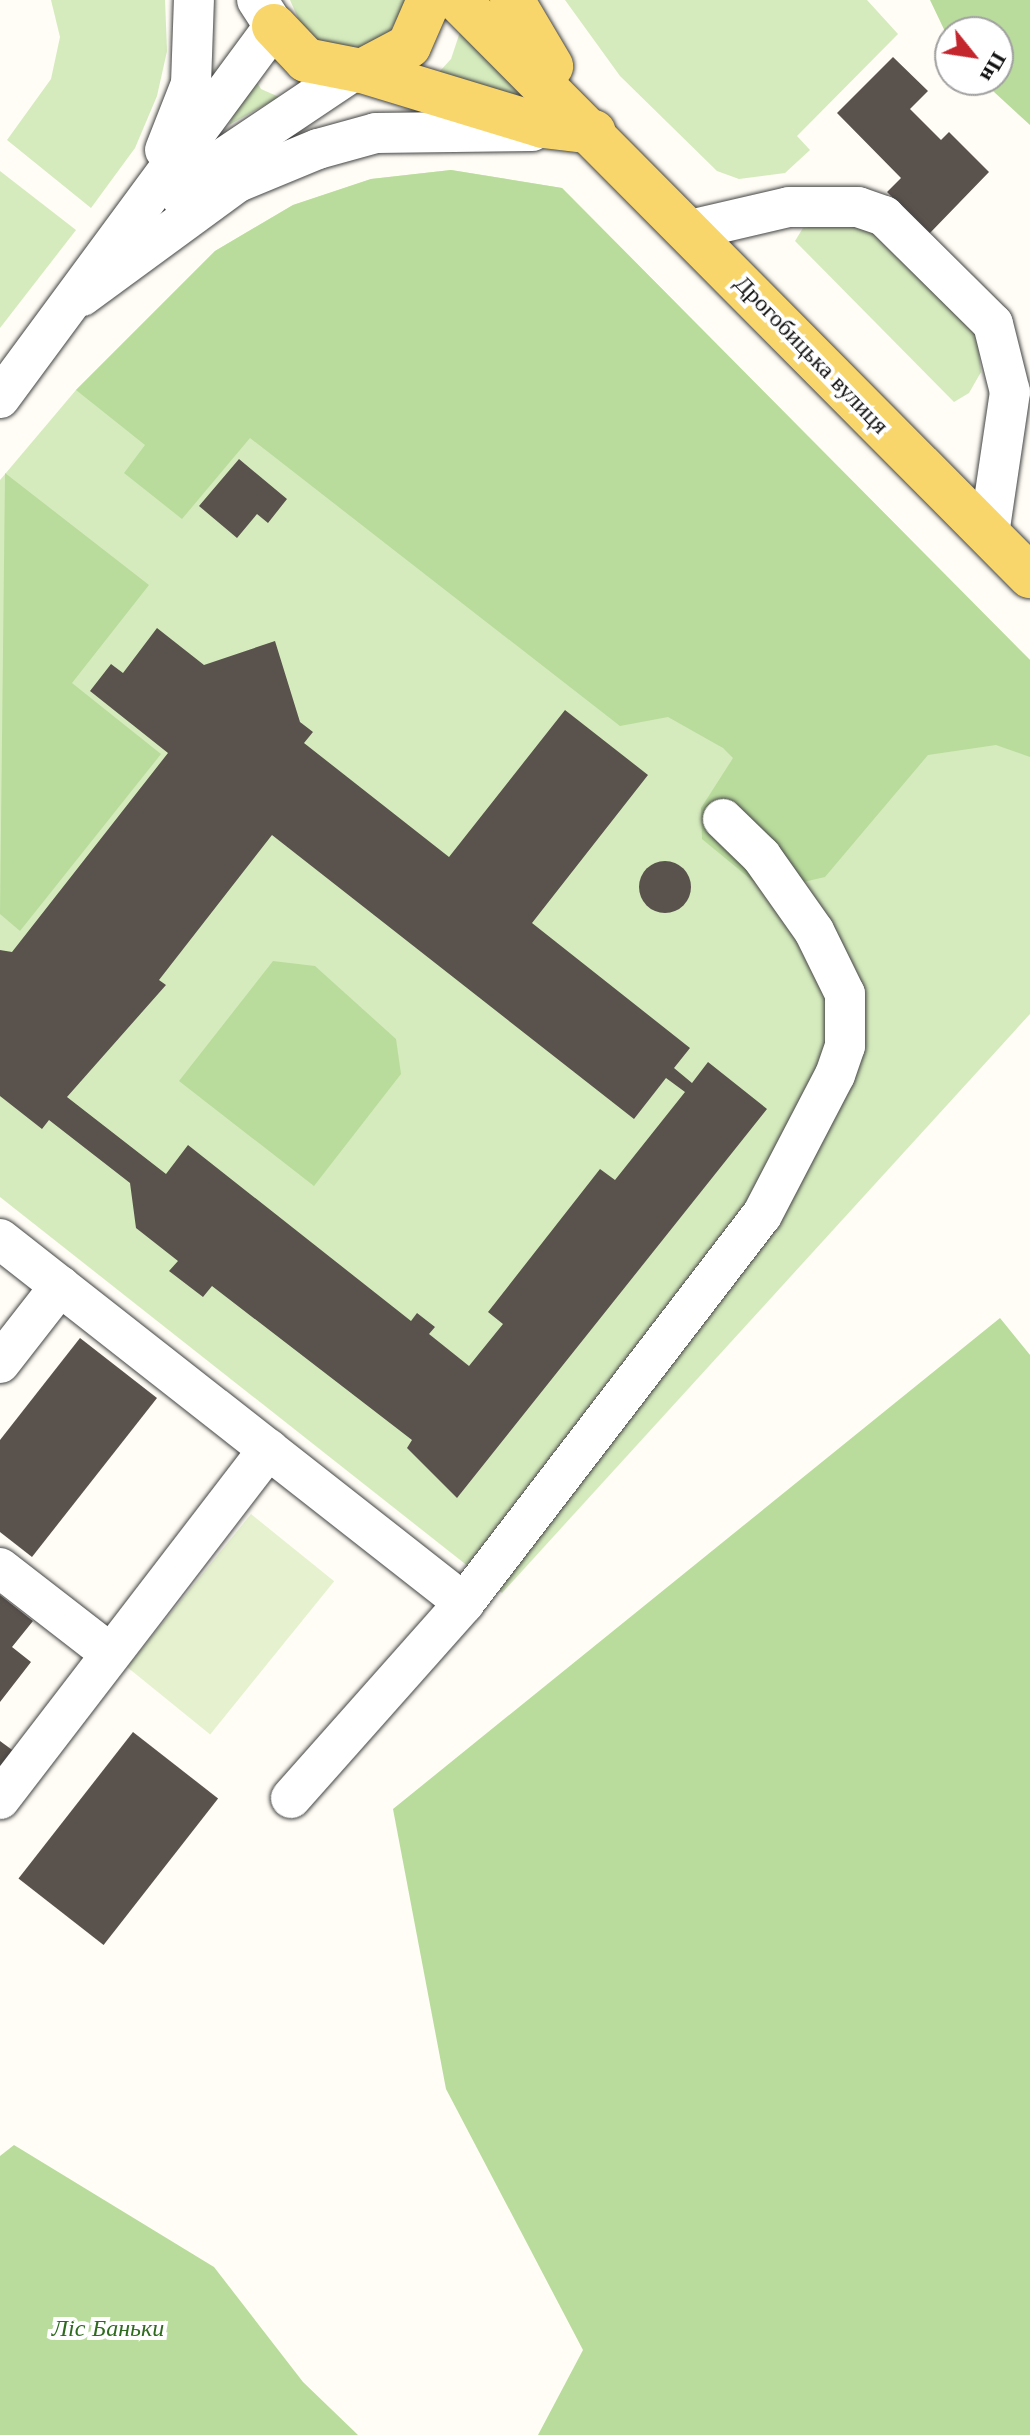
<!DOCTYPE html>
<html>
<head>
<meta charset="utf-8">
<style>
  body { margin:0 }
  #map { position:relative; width:1030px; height:2435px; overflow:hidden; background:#fffdf5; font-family:"Libre Baskerville",serif }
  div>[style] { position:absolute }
  .green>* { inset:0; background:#d5ebbd }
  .forest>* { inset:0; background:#b9dc9c }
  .pitch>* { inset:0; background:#e6f2cf; transform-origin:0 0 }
  .building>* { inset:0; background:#5a524d; transform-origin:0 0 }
  .round { border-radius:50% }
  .roads { filter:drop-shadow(0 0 2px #444) drop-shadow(0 0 2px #444) }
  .minor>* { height:40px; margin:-20px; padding:0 20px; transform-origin:20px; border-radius:20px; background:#fff }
  .major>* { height:44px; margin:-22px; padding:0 22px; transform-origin:22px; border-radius:22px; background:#f9d66b }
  span { translate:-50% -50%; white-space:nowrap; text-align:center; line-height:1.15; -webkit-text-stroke:8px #fff; paint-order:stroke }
  .street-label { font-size:24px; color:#111 }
  .park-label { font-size:24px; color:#2f6b1f; font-style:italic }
  .north { position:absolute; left:934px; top:16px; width:80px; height:80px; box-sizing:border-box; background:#fff; border:2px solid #a0a0a0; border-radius:50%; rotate:120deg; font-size:22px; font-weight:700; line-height:32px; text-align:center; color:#111 }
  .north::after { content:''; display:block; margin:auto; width:28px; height:36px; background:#c4262e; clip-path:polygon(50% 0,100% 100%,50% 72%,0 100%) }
</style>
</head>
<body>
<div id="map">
  <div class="green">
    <i style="clip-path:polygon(51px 0,165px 0,167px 51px,157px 96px,135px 148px,91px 208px,7px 140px,51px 79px,60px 37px)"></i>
    <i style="clip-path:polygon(290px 0,409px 0,386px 37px,354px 50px,319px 42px,302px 27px)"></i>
    <i style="clip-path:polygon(565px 0,867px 0,898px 34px,797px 136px,810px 150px,785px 173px,739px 179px,717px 171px,620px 76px)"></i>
    <i style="clip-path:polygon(461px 29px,535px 111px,430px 82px,451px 59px)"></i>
    <i style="clip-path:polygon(251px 72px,261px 89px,279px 97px,229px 125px)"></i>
    <i style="clip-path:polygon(451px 170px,562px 188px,1030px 660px,1030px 1014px,502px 1593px,0 1197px,0 480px,76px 390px,215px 251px,293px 205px,371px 179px)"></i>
    <i style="clip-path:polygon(0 171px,76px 230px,0 328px)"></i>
    <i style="clip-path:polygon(846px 222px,868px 225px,977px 335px,981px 372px,969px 393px,954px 402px,795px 241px,803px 228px)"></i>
  </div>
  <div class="forest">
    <i style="clip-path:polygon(930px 0,1030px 0,1030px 125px,981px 80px,998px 80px,998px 32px,950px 32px,950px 42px)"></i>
    <i style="clip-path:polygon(451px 170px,562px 188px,1030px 660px,1030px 757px,996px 745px,928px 755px,825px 877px,765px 891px,702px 839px,701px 808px,733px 758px,723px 748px,668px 717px,620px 726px,250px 438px,182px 519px,124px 473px,145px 445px,76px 390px,215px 251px,293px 205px,371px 179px)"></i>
    <i style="clip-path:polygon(5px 473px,149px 585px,72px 683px,161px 754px,20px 931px,0 914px)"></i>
    <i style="clip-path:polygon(273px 961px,315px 966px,396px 1039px,401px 1074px,314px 1186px,179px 1081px)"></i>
    <i style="clip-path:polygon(1000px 1318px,1030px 1355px,1030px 2435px,538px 2435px,583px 2350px,446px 2089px,393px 1809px)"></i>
    <i style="clip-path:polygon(14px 2145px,214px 2267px,303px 2382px,358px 2435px,0 2435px,0 2156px)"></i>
  </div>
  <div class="pitch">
    <i style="left:251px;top:1514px;width:107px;height:197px;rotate:39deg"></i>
  </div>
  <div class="building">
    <i style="clip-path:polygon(893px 57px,928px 91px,910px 109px,941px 140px,949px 132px,989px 172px,929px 234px,887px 192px,901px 178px,837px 113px)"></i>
    <i style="clip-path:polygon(239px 459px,287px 499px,268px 523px,257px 514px,237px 538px,199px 506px)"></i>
    <i style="clip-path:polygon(evenodd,157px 628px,204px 665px,275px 641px,300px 722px,313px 732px,304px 743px,449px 857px,565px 710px,648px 775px,532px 923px,690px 1048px,674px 1068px,692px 1083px,708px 1062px,767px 1109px,457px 1498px,407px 1448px,412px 1440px,212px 1286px,203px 1297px,169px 1271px,178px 1261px,136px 1228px,130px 1183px,49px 1120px,42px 1129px,0 1096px,0 950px,12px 952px,168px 753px,90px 691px,111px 664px,123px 673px,157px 628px,272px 835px,634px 1119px,666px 1078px,685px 1092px,615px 1180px,600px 1169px,488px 1312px,503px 1324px,469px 1366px,429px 1334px,435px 1327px,417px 1313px,411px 1321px,188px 1145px,166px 1174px,67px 1097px,166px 985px,159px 980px,272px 835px)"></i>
    <i class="round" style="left:639px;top:861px;width:52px;height:52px"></i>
    <i style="clip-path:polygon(80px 1338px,157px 1398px,32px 1557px,0 1532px,0 1440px)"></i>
    <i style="clip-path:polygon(0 1595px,33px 1621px,12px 1647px,31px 1662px,0 1702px)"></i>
    <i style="left:133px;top:1732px;width:108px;height:186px;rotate:38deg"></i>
    <i style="clip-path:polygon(0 1741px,19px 1755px,0 1779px)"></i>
  </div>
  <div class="roads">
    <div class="minor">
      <i style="left:165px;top:150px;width:71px;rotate:-68.5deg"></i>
      <i style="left:191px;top:84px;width:84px;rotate:-88deg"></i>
      <i style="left:182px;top:198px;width:56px;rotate:-44.3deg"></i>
      <i style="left:222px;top:159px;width:156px;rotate:-33.8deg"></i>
      <i style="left:690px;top:230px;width:102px;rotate:-13.1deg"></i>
      <i style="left:789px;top:207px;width:69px"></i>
      <i style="left:858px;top:207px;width:28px;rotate:19deg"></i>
      <i style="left:884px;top:216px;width:153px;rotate:44.7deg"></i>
      <i style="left:993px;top:324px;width:70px;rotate:76deg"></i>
      <i style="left:1010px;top:392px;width:145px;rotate:98.4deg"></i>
      <i style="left:82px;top:296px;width:193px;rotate:-36.2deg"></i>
      <i style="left:238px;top:182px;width:87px;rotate:-22.4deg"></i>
      <i style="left:318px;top:149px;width:60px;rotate:-15.4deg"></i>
      <i style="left:376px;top:133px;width:156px;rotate:-0.7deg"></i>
      <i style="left:0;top:398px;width:462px;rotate:-53.6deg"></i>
      <i style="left:274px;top:26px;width:31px;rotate:-123deg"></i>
      <i style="left:0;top:1239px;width:590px;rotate:38.11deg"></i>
      <i style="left:0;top:1363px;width:98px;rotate:-52.1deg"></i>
      <i style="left:0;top:1568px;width:140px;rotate:37.8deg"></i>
      <i style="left:291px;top:1798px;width:261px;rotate:-48.4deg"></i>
      <i style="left:464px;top:1603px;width:489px;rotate:-52.5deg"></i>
      <i style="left:762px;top:1215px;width:158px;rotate:-62.5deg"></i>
      <i style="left:835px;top:1075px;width:31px;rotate:-71deg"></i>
      <i style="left:845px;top:1046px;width:52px;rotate:-90deg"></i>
      <i style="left:845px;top:994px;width:70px;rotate:-116.2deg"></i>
      <i style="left:814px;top:931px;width:92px;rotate:-125.2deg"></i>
      <i style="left:761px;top:856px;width:53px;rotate:-135.8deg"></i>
      <i style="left:0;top:1799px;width:441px;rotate:-52.5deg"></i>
    </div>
    <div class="major">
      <i style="left:458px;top:0;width:812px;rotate:45.2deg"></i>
      <i style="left:512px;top:0;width:77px;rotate:59.4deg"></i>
      <i style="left:274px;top:26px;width:47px;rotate:46.7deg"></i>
      <i style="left:306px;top:60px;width:57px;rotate:11.1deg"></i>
      <i style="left:362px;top:71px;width:53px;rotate:-28deg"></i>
      <i style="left:409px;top:46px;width:50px;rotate:-66.5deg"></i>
      <i style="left:362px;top:71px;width:189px;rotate:16.9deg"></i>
      <i style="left:543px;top:126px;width:51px;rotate:6.7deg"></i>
    </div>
  </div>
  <div class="street-label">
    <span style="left:812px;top:354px;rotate:46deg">Дрогобицька вулиця</span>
  </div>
  <div class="park-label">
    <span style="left:108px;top:2328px">Ліс Баньки</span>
  </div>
  <div class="north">Пн</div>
</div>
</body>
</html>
